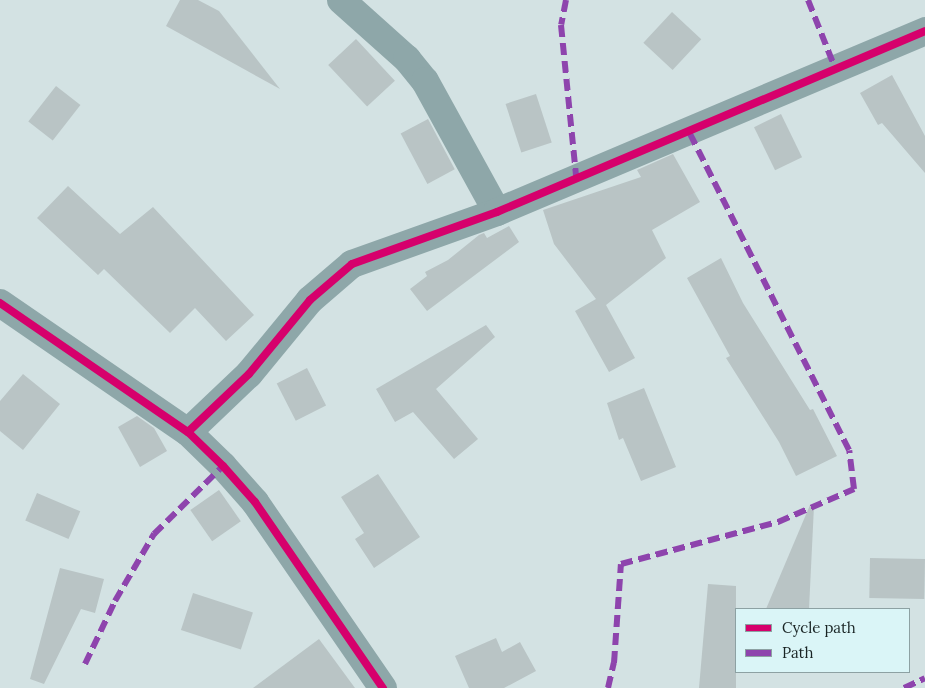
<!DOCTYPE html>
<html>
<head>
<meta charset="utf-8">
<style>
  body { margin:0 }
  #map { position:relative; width:925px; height:688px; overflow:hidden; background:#d3e2e3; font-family:Lora,serif }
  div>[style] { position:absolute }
  .building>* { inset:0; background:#b9c4c5; transform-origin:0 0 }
  .minor>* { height:28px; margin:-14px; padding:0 14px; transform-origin:14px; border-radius:14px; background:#8ea7a9 }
  .quiet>* { height:6px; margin-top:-3px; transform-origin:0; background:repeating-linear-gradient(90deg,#8e44ad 0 12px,transparent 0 18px) }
  .cycleway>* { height:8px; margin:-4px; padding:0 4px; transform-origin:4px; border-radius:4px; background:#d6006c }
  span { translate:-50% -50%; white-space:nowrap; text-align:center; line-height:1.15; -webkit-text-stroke:4px #daf5f7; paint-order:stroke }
  .legend { position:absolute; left:735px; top:608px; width:175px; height:65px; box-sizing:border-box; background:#daf5f7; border:1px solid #8da1a3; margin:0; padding:6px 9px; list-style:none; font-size:15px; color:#192424 }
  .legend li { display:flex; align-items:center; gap:10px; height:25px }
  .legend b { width:25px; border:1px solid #8da1a3 }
</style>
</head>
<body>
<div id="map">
  <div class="building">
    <i style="clip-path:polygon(180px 0,198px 0,219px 11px,280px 89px,166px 26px)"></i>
    <i style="left:672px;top:12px;width:40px;height:42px;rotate:43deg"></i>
    <i style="left:356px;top:39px;width:57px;height:38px;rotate:47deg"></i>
    <i style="clip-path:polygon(892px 75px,925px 136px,925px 173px,882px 123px,878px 125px,860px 93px)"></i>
    <i style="left:56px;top:86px;width:31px;height:45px;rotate:38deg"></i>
    <i style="left:536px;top:94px;width:51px;height:32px;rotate:72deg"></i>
    <i style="left:781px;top:114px;width:48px;height:30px;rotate:64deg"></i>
    <i style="left:428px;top:119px;width:57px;height:31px;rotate:62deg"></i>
    <i style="clip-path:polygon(673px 154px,700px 202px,652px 230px,666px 258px,606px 305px,635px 358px,609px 372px,575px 311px,596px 299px,554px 244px,543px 210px,641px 177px,637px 170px)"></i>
    <i style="clip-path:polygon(68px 186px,120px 234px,153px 207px,254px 315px,226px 341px,195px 308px,170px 333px,104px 269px,98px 275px,37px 218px)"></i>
    <i style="clip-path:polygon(509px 226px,519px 242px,427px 311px,410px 289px,427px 276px,425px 272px,448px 260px,479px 235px,484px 233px,487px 238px)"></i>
    <i style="clip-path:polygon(721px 258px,743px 303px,810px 410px,813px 409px,837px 456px,796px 476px,779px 442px,726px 358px,730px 356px,687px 278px)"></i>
    <i style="clip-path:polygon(486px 325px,495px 337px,436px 389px,478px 439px,454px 459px,413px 412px,395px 422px,376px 389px)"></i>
    <i style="left:307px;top:368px;width:42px;height:34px;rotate:63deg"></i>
    <i style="clip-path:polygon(23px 374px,60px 404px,23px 450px,0 431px,0 401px)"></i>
    <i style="clip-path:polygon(644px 388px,676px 467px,641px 481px,623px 438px,619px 440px,607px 403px)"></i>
    <i style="clip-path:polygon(137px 416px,154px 428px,167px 451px,140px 467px,118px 427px)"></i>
    <i style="clip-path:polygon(378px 474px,420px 537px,374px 568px,355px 539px,364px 533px,341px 497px)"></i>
    <i style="left:219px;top:490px;width:38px;height:35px;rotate:55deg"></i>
    <i style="left:37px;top:493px;width:47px;height:30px;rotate:23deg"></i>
    <i style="clip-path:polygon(810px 505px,814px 506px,809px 609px,766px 609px)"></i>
    <i style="left:870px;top:558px;width:55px;height:40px;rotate:1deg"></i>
    <i style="clip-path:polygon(60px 568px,104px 579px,95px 613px,81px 609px,44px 684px,30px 679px)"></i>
    <i style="clip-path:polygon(708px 584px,736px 586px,736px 688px,699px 688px)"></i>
    <i style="left:193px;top:593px;width:63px;height:39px;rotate:18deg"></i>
    <i style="clip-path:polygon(496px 638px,502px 652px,520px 642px,536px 671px,504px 688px,469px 688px,455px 656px)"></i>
    <i style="clip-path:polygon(319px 639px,355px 688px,253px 688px)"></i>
  </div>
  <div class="minor">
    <i style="left:341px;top:0;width:89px;rotate:41.8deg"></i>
    <i style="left:407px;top:59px;width:28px;rotate:51deg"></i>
    <i style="left:425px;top:81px;width:149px;rotate:61.2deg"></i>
    <i style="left:0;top:303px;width:228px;rotate:34.5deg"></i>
    <i style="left:188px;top:432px;width:49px;rotate:44.2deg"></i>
    <i style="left:223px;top:466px;width:48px;rotate:48.4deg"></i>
    <i style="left:255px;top:502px;width:226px;rotate:55.5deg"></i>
    <i style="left:188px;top:432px;width:84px;rotate:-43.6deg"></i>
    <i style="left:249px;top:374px;width:96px;rotate:-50.5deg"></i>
    <i style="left:310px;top:300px;width:55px;rotate:-40.6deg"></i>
    <i style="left:352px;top:264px;width:154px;rotate:-19.7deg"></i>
    <i style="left:497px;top:212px;width:465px;rotate:-22.9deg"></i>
  </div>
  <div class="quiet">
    <i style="left:566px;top:0;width:25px;rotate:101deg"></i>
    <i style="left:561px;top:25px;width:152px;rotate:84.3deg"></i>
    <i style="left:808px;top:0;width:73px;rotate:68.3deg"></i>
    <i style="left:85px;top:664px;width:70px;rotate:-64.5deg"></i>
    <i style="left:115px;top:601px;width:78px;rotate:-59.8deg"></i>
    <i style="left:154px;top:534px;width:97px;rotate:-44.6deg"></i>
    <i style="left:608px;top:688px;width:26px;rotate:-77deg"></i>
    <i style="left:614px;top:663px;width:99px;rotate:-86deg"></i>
    <i style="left:621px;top:564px;width:163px;rotate:-15deg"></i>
    <i style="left:778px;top:522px;width:83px;rotate:-23.5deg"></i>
    <i style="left:854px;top:489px;width:39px;rotate:-97deg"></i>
    <i style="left:849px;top:450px;width:358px;rotate:-116.7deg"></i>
    <i style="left:904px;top:688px;width:23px;rotate:-25deg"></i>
  </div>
  <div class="cycleway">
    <i style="left:0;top:303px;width:228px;rotate:34.5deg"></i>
    <i style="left:188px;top:432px;width:49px;rotate:44.2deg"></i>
    <i style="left:223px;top:466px;width:48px;rotate:48.4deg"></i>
    <i style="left:255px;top:502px;width:226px;rotate:55.5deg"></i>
    <i style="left:188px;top:432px;width:84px;rotate:-43.6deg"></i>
    <i style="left:249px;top:374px;width:96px;rotate:-50.5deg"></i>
    <i style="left:310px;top:300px;width:55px;rotate:-40.6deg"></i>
    <i style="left:352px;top:264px;width:154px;rotate:-19.7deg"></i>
    <i style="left:497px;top:212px;width:465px;rotate:-22.9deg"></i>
  </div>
  <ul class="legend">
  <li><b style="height:6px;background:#d6006c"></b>Cycle path</li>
  <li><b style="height:6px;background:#8e44ad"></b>Path</li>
  </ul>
</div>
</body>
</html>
